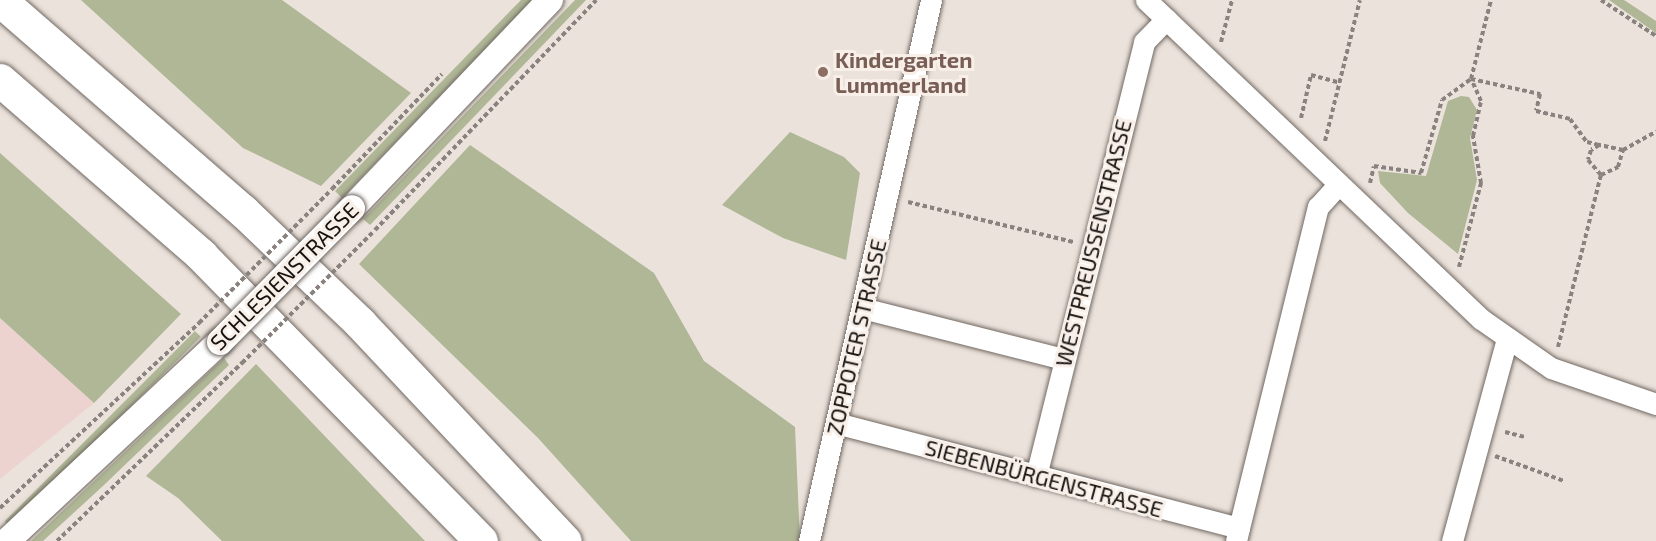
<!DOCTYPE html>
<html>
<head>
<meta charset="utf-8">
<style>
  body { margin:0 }
  #map { position:relative; width:1656px; height:541px; overflow:hidden; background:#ebe2db; font-family:"Exo 2",sans-serif }
  div>[style] { position:absolute }
  .industrial>* { inset:0; background:#edd3cf }
  .green>* { inset:0; background:#afb796; transform-origin:0 0 }
  .path>* { height:4px; margin-top:-2px; transform-origin:0; background:repeating-linear-gradient(90deg,#89827e 0 4.5px,transparent 0 7.5px) }
  .roads { filter:drop-shadow(0 0 2px #706862) drop-shadow(0 0 2px #706862) }
  .minor>* { height:21px; margin:-10.5px; padding:0 10.5px; transform-origin:10.5px; border-radius:10.5px; background:#fff }
  .tertiary>* { height:26px; margin:-13px; padding:0 13px; transform-origin:13px; border-radius:13px; background:#fff }
  .motorway>* { height:33px; margin:-16.5px; padding:0 16.5px; transform-origin:16.5px; border-radius:16.5px; background:#fff }
  .path-bridge>* { height:4px; margin-top:-2px; transform-origin:0; background:repeating-linear-gradient(90deg,#89827e 0 4.5px,transparent 0 7.5px) }
  .bridges { filter:drop-shadow(0 0 2px #706862) drop-shadow(0 0 2px #706862) }
  .tertiary-bridge>* { height:26px; margin:-13px; padding:0 13px; transform-origin:13px; border-radius:13px; background:#fff }
  .dots>* { width:16px; height:16px; translate:-50% -50%; box-sizing:border-box; border:3px solid #f8efe9; border-radius:50% }
  span { translate:-50% -50%; white-space:nowrap; text-align:center; line-height:1.15; -webkit-text-stroke:6px #f8efe9; paint-order:stroke }
  .education-label { font-size:22px; color:#785e54; font-weight:700 }
  .left { translate:0 -50%; text-align:left }
  .street-label { font-size:22px; color:#14110f }
</style>
</head>
<body>
<div id="map">
  <div class="industrial">
    <i style="clip-path:polygon(0 318px,94px 403px,0 479px)"></i>
  </div>
  <div class="green">
    <i style="clip-path:polygon(81px 0,282px 0,411px 93px,321px 186px,243px 148px)"></i>
    <i style="clip-path:polygon(521px 0,532px 0,342px 198px,335px 191px)"></i>
    <i style="clip-path:polygon(575px 0,586px 0,370px 225px,363px 219px)"></i>
    <i style="clip-path:polygon(1609px 0,1624px 0,1656px 21px,1656px 33px)"></i>
    <i style="clip-path:polygon(1461px 96px,1469px 97px,1477px 110px,1470px 138px,1477px 180px,1458px 254px,1408px 213px,1380px 183px,1378px 171px,1426px 176px,1448px 101px)"></i>
    <i style="clip-path:polygon(790px 132px,844px 157px,860px 173px,846px 260px,783px 238px,722px 205px)"></i>
    <i style="clip-path:polygon(470px 145px,654px 273px,704px 361px,795px 427px,800px 541px,631px 541px,538px 438px,359px 264px)"></i>
    <i style="clip-path:polygon(0 153px,181px 314px,94px 403px,0 318px)"></i>
    <i style="left:195px;top:331px;width:8px;height:269px;rotate:45deg"></i>
    <i style="clip-path:polygon(224px 358px,229px 365px,104px 485px,43px 541px,31px 541px)"></i>
    <i style="clip-path:polygon(256px 364px,425px 541px,222px 541px,178px 498px,146px 476px)"></i>
  </div>
  <div class="path">
    <i style="left:1601px;top:0;width:66px;rotate:33.2deg"></i>
    <i style="left:1221px;top:42px;width:43px;rotate:-75.3deg"></i>
    <i style="left:1301px;top:118px;width:44px;rotate:-76.9deg"></i>
    <i style="left:1311px;top:75px;width:30px;rotate:15deg"></i>
    <i style="left:1325px;top:141px;width:145px;rotate:-76.1deg"></i>
    <i style="left:1623px;top:150px;width:38px;rotate:-29deg"></i>
    <i style="left:1370px;top:183px;width:17px;rotate:-77deg"></i>
    <i style="left:1374px;top:166px;width:48px;rotate:8.5deg"></i>
    <i style="left:1421px;top:173px;width:76px;rotate:-74deg"></i>
    <i style="left:1442px;top:100px;width:36px;rotate:-36deg"></i>
    <i style="left:1471px;top:79px;width:71px;rotate:12.3deg"></i>
    <i style="left:1540px;top:94px;width:17px;rotate:103deg"></i>
    <i style="left:1536px;top:111px;width:35px;rotate:13deg"></i>
    <i style="left:1570px;top:119px;width:29px;rotate:54deg"></i>
    <i style="left:1587px;top:142px;width:12px;rotate:14deg"></i>
    <i style="left:332px;top:189px;width:159px;rotate:-46.3deg"></i>
    <i style="left:908px;top:202px;width:170px;rotate:13.6deg"></i>
    <i style="left:375px;top:230px;width:319px;rotate:-46.1deg"></i>
    <i style="left:1459px;top:267px;width:87px;rotate:-75.3deg"></i>
    <i style="left:1481px;top:183px;width:48px;rotate:-99.7deg"></i>
    <i style="left:1473px;top:136px;width:36px;rotate:-77deg"></i>
    <i style="left:1481px;top:101px;width:24px;rotate:-114deg"></i>
    <i style="left:1471px;top:79px;width:81px;rotate:-75.8deg"></i>
    <i style="left:1558px;top:347px;width:177px;rotate:-76deg"></i>
    <i style="left:1601px;top:175px;width:19px;rotate:-25deg"></i>
    <i style="left:1618px;top:167px;width:18px;rotate:-74deg"></i>
    <i style="left:1623px;top:150px;width:25px;rotate:-168deg"></i>
    <i style="left:1599px;top:145px;width:9px;rotate:148deg"></i>
    <i style="left:1591px;top:150px;width:10px;rotate:107deg"></i>
    <i style="left:1588px;top:160px;width:20px;rotate:49deg"></i>
    <i style="left:1505px;top:432px;width:21px;rotate:14deg"></i>
    <i style="left:1495px;top:456px;width:73px;rotate:19.9deg"></i>
    <i style="left:0;top:508px;width:272px;rotate:-42.9deg"></i>
    <i style="left:57px;top:541px;width:257px;rotate:-43.9deg"></i>
  </div>
  <div class="roads">
    <div class="minor">
      <i style="left:1146px;top:0;width:463px;rotate:43.6deg"></i>
      <i style="left:1481px;top:319px;width:85px;rotate:35deg"></i>
      <i style="left:1551px;top:368px;width:111px;rotate:18.9deg"></i>
      <i style="left:862px;top:308px;width:208px;rotate:14.2deg"></i>
      <i style="left:836px;top:423px;width:416px;rotate:14.6deg"></i>
      <i style="left:1239px;top:528px;width:13px;rotate:103deg"></i>
      <i style="left:1036px;top:476px;width:447px;rotate:-76deg"></i>
      <i style="left:1144px;top:42px;width:32px;rotate:-46deg"></i>
      <i style="left:1239px;top:528px;width:331px;rotate:-76.2deg"></i>
      <i style="left:1318px;top:207px;width:31px;rotate:-48deg"></i>
      <i style="left:809px;top:541px;width:555px;rotate:-77.29deg"></i>
      <i style="left:1452px;top:541px;width:210px;rotate:-74.8deg"></i>
    </div>
    <div class="tertiary">
      <i style="left:352px;top:208px;width:287px;rotate:-46.4deg"></i>
      <i style="left:7px;top:541px;width:291px;rotate:-43.1deg"></i>
    </div>
    <div class="motorway">
      <i style="left:0;top:0;width:322px;rotate:41deg"></i>
      <i style="left:243px;top:211px;width:162px;rotate:43.7deg"></i>
      <i style="left:360px;top:323px;width:299px;rotate:46.8deg"></i>
      <i style="left:0;top:80px;width:267px;rotate:41deg"></i>
      <i style="left:201px;top:255px;width:400px;rotate:45.6deg"></i>
    </div>
  </div>
  <div class="path-bridge">
    <i style="left:199px;top:323px;width:189px;rotate:-45.2deg"></i>
    <i style="left:242px;top:363px;width:188px;rotate:-45deg"></i>
  </div>
  <div class="bridges">
    <div class="tertiary-bridge">
      <i style="left:220px;top:342px;width:188px;rotate:-45.4deg"></i>
    </div>
  </div>
  <div class="dots">
    <i style="left:823px;top:72px;background:#8d6e63"></i>
  </div>
  <div class="education-label">
    <span class="left" style="left:835px;top:72px">Kindergarten<br>Lummerland</span>
  </div>
  <div class="street-label">
    <span style="left:1093px;top:243px;rotate:-76deg">WESTPREUSSENSTRASSE</span>
    <span style="left:284px;top:276px;rotate:-45deg">SCHLESIENSTRASSE</span>
    <span style="left:856px;top:337px;rotate:-77deg">ZOPPOTER STRASSE</span>
    <span style="left:1044px;top:478px;rotate:15deg">SIEBENBÜRGENSTRASSE</span>
  </div>
</div>
</body>
</html>
